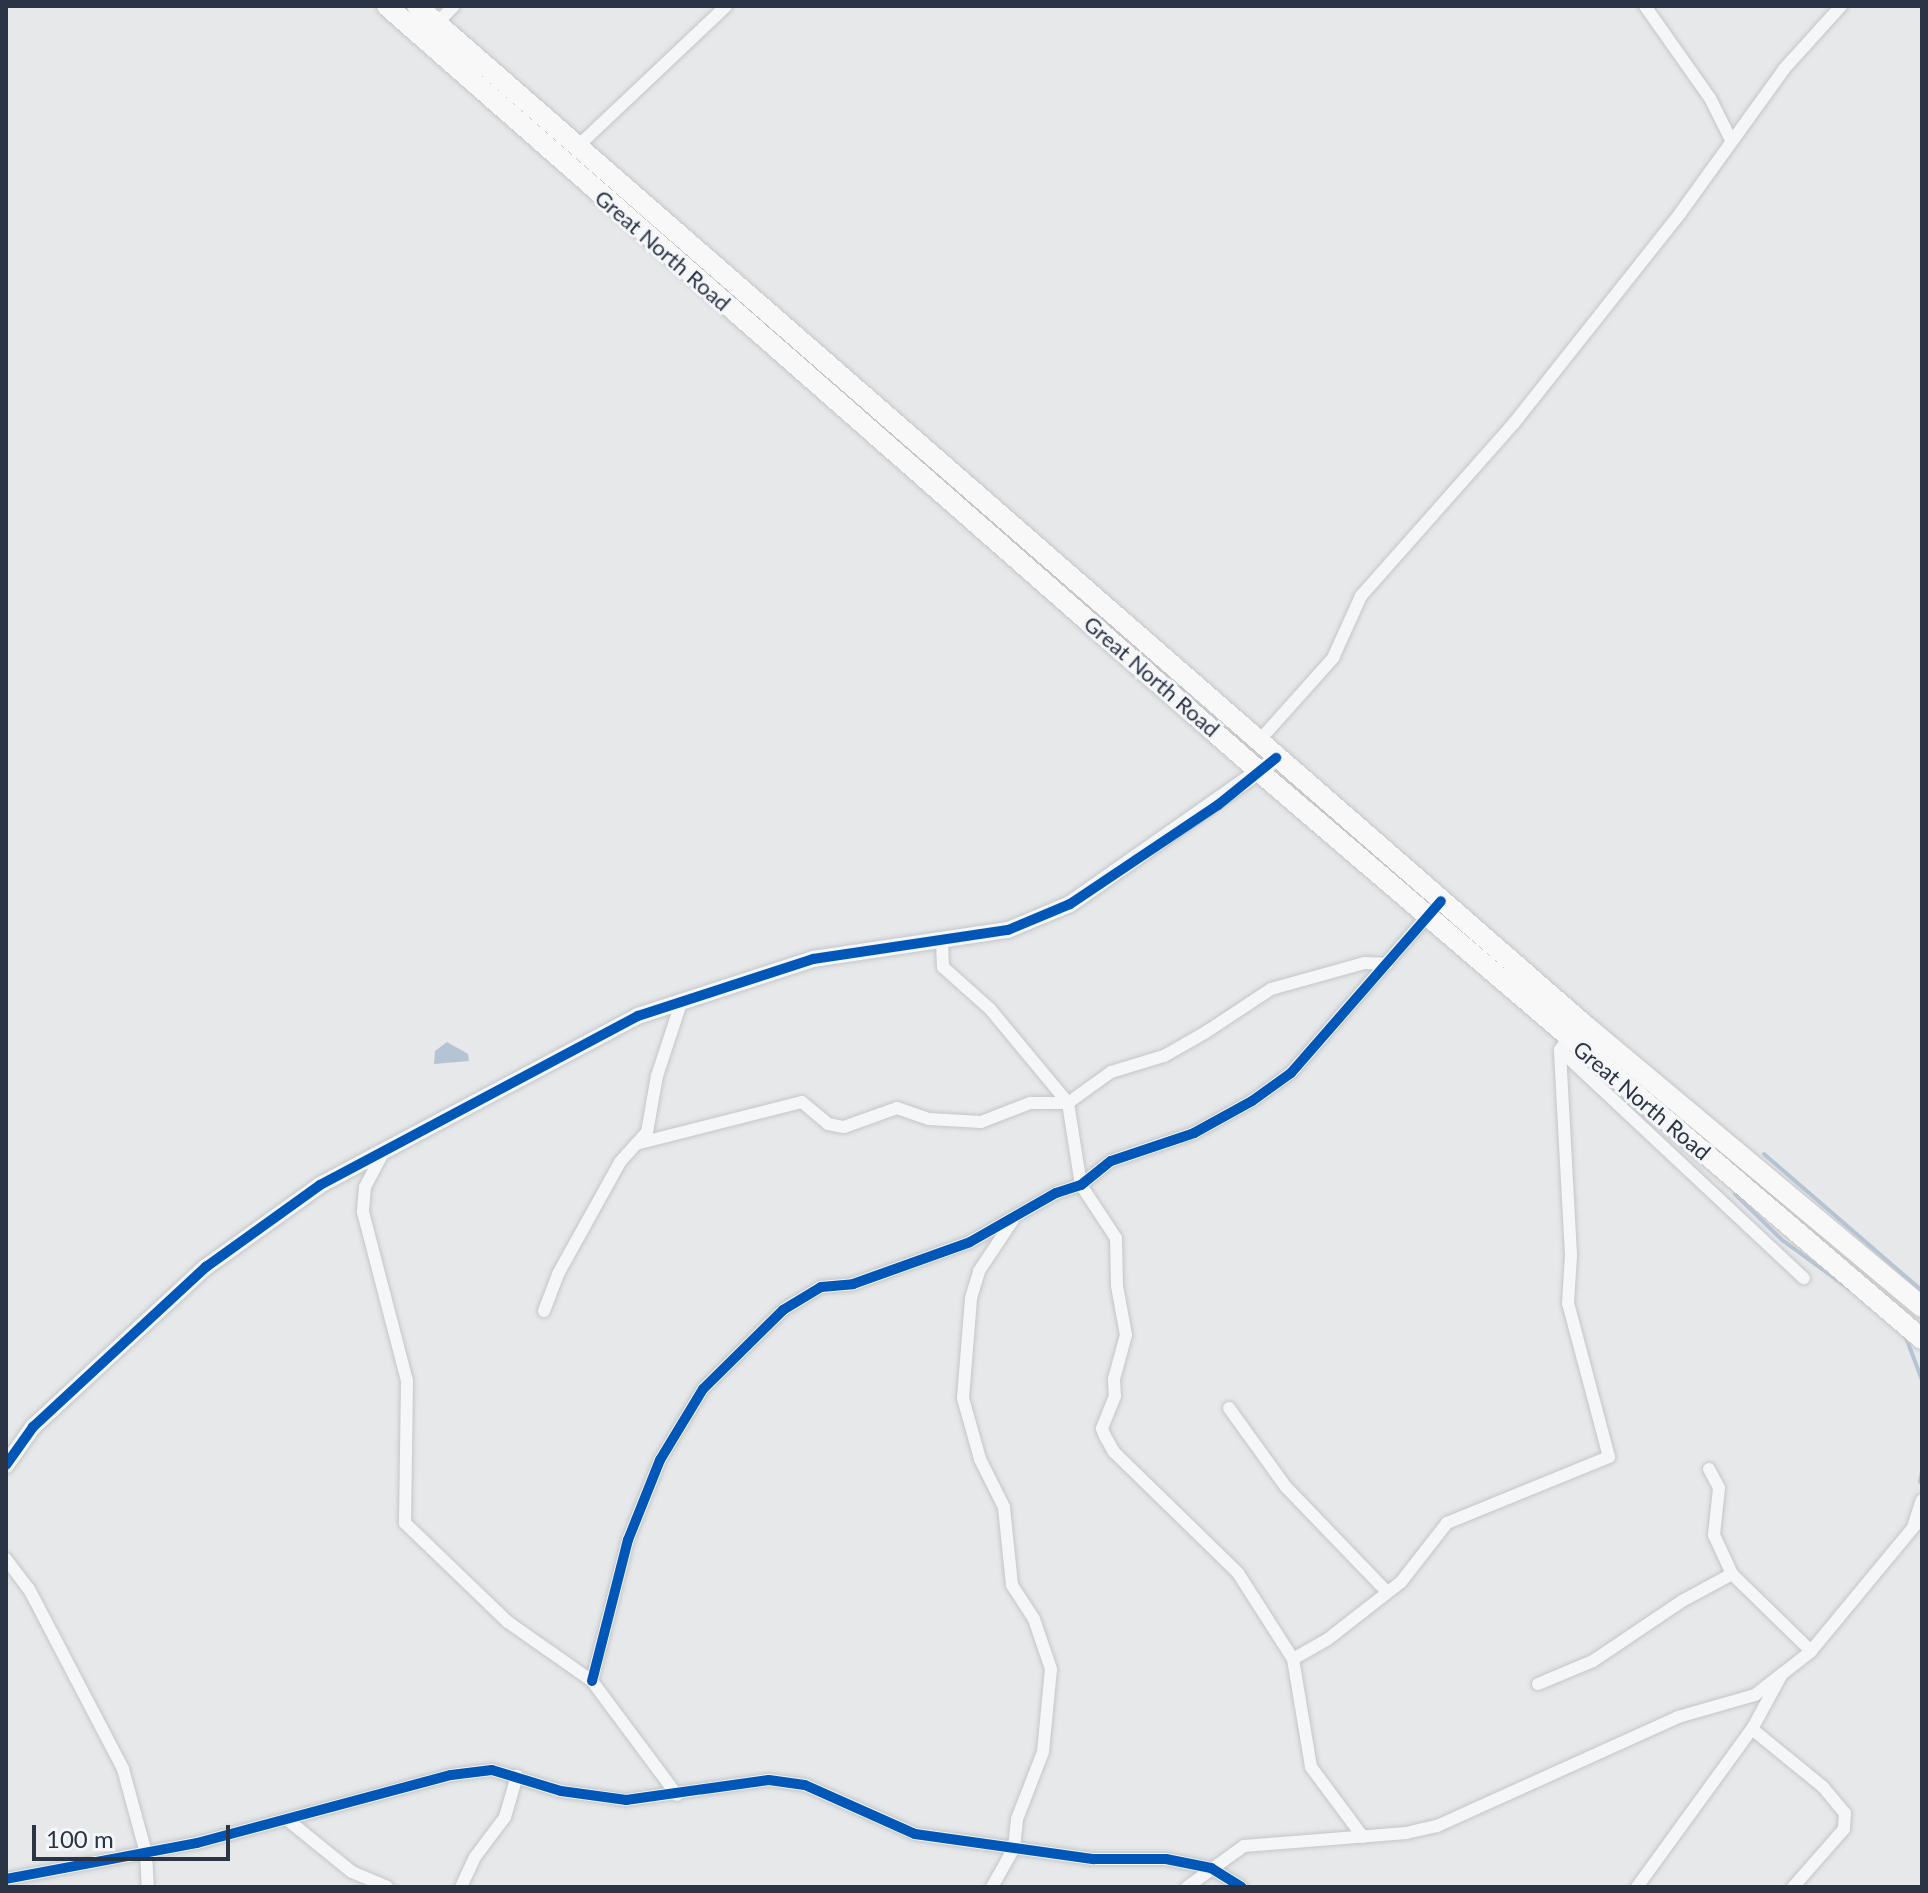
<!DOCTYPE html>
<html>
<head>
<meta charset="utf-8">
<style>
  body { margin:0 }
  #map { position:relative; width:1928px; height:1893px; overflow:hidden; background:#e6e8ea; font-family:Lato,sans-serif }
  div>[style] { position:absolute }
  .water>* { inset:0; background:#b4c4d5 }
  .stream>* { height:4px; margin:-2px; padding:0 2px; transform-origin:2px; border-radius:2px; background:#b4c4d5 }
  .roads { filter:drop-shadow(0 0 2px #c4c6c8) drop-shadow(0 0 2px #c4c6c8) }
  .minor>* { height:12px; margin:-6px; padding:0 6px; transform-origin:6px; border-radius:6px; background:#f5f6f7 }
  .tertiary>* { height:16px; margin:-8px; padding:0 8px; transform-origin:8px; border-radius:8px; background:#f5f6f7 }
  .primary>* { height:20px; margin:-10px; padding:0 10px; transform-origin:10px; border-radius:10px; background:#f8f8f8 }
  .cycleway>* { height:10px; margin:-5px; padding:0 5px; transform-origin:5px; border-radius:5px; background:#0057b8 }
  span { translate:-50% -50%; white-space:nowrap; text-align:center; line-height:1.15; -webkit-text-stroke:6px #f4f6f9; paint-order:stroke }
  .street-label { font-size:22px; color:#2b3445 }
  .frame { position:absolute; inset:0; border:8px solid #2b3445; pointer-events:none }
  .scale { position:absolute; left:32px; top:1825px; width:198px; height:36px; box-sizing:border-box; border:4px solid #2b3445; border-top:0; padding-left:10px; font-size:24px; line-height:28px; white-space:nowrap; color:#2b3445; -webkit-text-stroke:6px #f4f6f9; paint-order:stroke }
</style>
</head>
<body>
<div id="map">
  <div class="water">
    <i style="clip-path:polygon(447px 1042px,468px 1054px,469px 1061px,434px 1064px,435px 1051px)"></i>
  </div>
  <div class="stream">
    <i style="left:1764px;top:1154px;width:209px;rotate:40.9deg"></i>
    <i style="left:1735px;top:1194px;width:66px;rotate:44.4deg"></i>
    <i style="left:1782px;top:1240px;width:84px;rotate:35.8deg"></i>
    <i style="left:1905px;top:1335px;width:48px;rotate:69.3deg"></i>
    <i style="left:1920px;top:1482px;width:10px;rotate:-79deg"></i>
  </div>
  <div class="roads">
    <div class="minor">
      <i style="left:1645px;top:6px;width:113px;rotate:54.8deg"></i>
      <i style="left:1710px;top:98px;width:47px;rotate:63.4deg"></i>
      <i style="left:436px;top:24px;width:25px;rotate:-45deg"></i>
      <i style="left:577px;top:147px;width:205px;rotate:-43.4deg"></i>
      <i style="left:1258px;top:742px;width:113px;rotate:-48.2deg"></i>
      <i style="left:1333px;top:658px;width:68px;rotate:-65.7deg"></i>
      <i style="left:1361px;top:596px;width:231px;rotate:-48.5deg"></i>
      <i style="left:1514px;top:423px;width:269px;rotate:-51.6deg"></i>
      <i style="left:1681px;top:212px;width:176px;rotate:-54.2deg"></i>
      <i style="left:1784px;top:69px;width:85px;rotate:-47.9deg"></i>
      <i style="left:942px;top:940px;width:27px;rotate:88deg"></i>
      <i style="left:943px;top:967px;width:63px;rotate:41.8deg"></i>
      <i style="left:990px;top:1009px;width:122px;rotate:50.3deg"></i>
      <i style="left:1068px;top:1103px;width:83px;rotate:81deg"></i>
      <i style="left:1081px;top:1185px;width:64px;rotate:56.6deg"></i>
      <i style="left:1116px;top:1238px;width:48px;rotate:88.8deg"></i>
      <i style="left:1117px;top:1286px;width:50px;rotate:79.6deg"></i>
      <i style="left:1126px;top:1335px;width:46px;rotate:105.3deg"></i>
      <i style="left:1114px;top:1379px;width:17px;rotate:87deg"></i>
      <i style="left:1115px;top:1396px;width:35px;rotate:112deg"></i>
      <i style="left:1102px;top:1429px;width:8px;rotate:67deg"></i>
      <i style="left:1105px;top:1436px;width:18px;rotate:61deg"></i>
      <i style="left:1114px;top:1452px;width:173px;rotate:44.3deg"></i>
      <i style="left:1238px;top:1573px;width:102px;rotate:57.4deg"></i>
      <i style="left:1293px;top:1659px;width:109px;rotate:80.5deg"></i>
      <i style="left:1311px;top:1767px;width:87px;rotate:53.4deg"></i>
      <i style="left:1560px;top:1050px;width:334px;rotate:43.1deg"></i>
      <i style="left:636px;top:1144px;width:171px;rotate:-14.2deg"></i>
      <i style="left:802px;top:1102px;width:34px;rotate:40deg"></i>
      <i style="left:828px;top:1124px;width:16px;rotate:11deg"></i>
      <i style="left:844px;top:1127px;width:56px;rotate:-19.7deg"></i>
      <i style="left:897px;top:1108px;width:34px;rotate:19deg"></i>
      <i style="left:929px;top:1119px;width:52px;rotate:3.3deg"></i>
      <i style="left:981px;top:1122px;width:53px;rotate:-21.2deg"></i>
      <i style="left:1030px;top:1103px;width:38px"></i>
      <i style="left:1068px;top:1103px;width:53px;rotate:-35.8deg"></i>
      <i style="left:1111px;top:1072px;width:55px;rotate:-16.8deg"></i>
      <i style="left:1164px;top:1056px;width:48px;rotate:-29.7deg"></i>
      <i style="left:1206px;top:1032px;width:78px;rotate:-33.5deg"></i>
      <i style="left:1271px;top:989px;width:97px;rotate:-15.6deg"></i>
      <i style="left:1364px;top:963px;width:23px;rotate:2deg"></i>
      <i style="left:382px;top:1155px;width:36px;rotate:118deg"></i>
      <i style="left:365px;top:1187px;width:25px;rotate:95deg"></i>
      <i style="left:363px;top:1212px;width:175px;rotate:75.4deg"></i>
      <i style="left:407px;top:1381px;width:142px;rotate:90.8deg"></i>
      <i style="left:405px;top:1523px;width:143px;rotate:43.9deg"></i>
      <i style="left:508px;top:1622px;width:103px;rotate:35.1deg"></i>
      <i style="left:592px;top:1681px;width:142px;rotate:53.3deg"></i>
      <i style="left:544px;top:1311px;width:40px;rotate:-69deg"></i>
      <i style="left:558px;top:1274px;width:128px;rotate:-61deg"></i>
      <i style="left:620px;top:1162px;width:40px;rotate:-48deg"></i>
      <i style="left:647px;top:1132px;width:57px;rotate:-79.9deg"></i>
      <i style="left:657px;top:1076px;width:80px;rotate:-71.8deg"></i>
      <i style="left:1229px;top:1408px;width:97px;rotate:54.2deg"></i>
      <i style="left:1286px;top:1487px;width:146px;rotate:46.1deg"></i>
      <i style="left:1709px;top:1469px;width:21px;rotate:62deg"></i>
      <i style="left:1719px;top:1488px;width:47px;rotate:96.1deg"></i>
      <i style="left:1714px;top:1535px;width:43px;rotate:65.2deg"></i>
      <i style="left:1732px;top:1574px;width:110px;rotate:44.3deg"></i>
      <i style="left:1914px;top:1524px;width:25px;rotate:-72deg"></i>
      <i style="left:6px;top:1559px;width:38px;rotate:53deg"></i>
      <i style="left:29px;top:1589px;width:203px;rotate:62.4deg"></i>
      <i style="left:123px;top:1769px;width:87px;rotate:74.7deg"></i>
      <i style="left:146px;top:1853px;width:34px;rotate:87deg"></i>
      <i style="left:1293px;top:1659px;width:40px;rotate:-29.7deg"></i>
      <i style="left:1328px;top:1639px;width:93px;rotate:-38deg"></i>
      <i style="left:1401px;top:1582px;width:75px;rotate:-52.1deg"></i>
      <i style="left:1447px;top:1523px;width:175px;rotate:-22.2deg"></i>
      <i style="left:1609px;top:1457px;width:159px;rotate:-104.9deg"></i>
      <i style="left:1568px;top:1303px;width:48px;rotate:-86.4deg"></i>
      <i style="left:1571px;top:1255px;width:205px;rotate:-93.1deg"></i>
      <i style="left:1560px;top:1050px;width:19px;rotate:-55deg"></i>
      <i style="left:592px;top:1681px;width:146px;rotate:-75.7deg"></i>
      <i style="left:628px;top:1540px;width:86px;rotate:-68.2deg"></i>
      <i style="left:660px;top:1460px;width:83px;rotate:-58.8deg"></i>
      <i style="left:703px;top:1389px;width:112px;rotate:-44.6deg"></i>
      <i style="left:783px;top:1310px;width:44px;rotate:-31.2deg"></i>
      <i style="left:821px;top:1287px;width:32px;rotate:-5deg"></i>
      <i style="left:853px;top:1284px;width:124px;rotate:-19.7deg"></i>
      <i style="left:970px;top:1242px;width:99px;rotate:-29.7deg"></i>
      <i style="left:1056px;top:1193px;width:26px;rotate:-18deg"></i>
      <i style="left:1081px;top:1185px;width:38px;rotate:-39deg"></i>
      <i style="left:1111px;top:1161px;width:88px;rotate:-18.6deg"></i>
      <i style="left:1194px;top:1133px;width:66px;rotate:-28.9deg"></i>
      <i style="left:1252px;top:1101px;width:48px;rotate:-35.7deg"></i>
      <i style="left:1291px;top:1073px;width:213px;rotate:-49deg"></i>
      <i style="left:1538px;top:1684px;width:60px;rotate:-22.7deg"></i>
      <i style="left:1593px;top:1661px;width:107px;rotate:-34deg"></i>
      <i style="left:1682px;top:1601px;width:57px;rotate:-28.4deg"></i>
      <i style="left:1752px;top:1729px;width:92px;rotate:39.2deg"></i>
      <i style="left:1823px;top:1787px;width:34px;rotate:50deg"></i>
      <i style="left:1845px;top:1813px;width:16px;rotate:94deg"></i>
      <i style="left:1844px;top:1829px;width:77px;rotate:131.3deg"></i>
      <i style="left:289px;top:1821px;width:81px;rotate:39deg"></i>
      <i style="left:352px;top:1872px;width:38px;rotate:23deg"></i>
      <i style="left:6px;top:1879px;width:194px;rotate:-10.7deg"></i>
      <i style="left:197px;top:1843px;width:263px;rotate:-15deg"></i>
      <i style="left:451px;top:1775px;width:41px;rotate:-7deg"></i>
      <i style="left:492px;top:1770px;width:72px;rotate:16.9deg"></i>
      <i style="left:561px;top:1791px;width:66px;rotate:7.9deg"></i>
      <i style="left:626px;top:1800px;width:144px;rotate:-8deg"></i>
      <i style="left:769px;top:1780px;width:36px;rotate:8deg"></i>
      <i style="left:805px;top:1785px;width:120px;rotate:24deg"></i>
      <i style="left:915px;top:1834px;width:181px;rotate:8deg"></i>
      <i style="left:1094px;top:1859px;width:72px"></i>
      <i style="left:1166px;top:1859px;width:46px;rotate:11.3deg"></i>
      <i style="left:1211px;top:1868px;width:36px;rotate:32deg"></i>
      <i style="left:461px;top:1887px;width:33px;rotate:-65deg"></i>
      <i style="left:475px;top:1857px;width:50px;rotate:-53.1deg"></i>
      <i style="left:505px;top:1817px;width:43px;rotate:-73.7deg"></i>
      <i style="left:992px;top:1887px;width:45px;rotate:-60.6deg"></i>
      <i style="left:1014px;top:1848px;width:29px;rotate:-84deg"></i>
      <i style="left:1017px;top:1819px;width:72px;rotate:-68.8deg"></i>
      <i style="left:1043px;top:1752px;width:83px;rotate:-84.5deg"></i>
      <i style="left:1051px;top:1669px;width:53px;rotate:-108.8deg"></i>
      <i style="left:1034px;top:1619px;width:40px;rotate:-122.9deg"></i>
      <i style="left:1012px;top:1585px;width:78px;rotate:-95.9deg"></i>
      <i style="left:1004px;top:1507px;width:54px;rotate:-116.6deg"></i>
      <i style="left:980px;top:1459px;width:63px;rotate:-105.6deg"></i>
      <i style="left:963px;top:1398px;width:100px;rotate:-85.4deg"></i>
      <i style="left:971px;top:1298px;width:28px;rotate:-73deg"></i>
      <i style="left:979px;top:1271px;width:61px;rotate:-56.3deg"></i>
      <i style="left:1187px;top:1887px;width:70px;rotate:-35.7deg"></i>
      <i style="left:1244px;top:1846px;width:163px;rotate:-4.6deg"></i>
      <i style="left:1406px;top:1833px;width:32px;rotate:-13deg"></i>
      <i style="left:1437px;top:1826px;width:265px;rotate:-24.3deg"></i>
      <i style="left:1678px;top:1717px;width:80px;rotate:-15.9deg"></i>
      <i style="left:1755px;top:1695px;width:34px;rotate:-38deg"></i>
      <i style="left:1637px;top:1887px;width:195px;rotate:-54deg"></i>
      <i style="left:1752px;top:1729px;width:63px;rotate:-61.4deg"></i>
      <i style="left:1782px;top:1674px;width:37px;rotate:-38deg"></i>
      <i style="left:1811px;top:1651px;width:174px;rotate:-50.4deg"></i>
    </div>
    <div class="tertiary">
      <i style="left:6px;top:1465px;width:47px;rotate:-54.6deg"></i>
      <i style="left:33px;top:1427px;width:236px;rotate:-42.8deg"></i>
      <i style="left:206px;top:1267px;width:140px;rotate:-35.7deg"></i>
      <i style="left:320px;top:1185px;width:360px;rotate:-28deg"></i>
      <i style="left:638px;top:1016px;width:184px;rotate:-18deg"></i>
      <i style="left:813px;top:959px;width:197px;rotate:-8.5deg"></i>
      <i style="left:1008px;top:930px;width:67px;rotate:-22.8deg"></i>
      <i style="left:1070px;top:904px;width:243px;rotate:-35.1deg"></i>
    </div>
    <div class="primary">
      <i style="left:387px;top:6px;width:1164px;rotate:41.27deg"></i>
      <i style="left:1262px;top:774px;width:869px;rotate:40.57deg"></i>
      <i style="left:417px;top:6px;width:1544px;rotate:41.11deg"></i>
      <i style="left:1580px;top:1021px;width:446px;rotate:39.9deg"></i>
    </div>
  </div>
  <div class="cycleway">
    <i style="left:6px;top:1465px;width:47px;rotate:-54.6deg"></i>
    <i style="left:33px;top:1427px;width:236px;rotate:-42.8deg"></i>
    <i style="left:206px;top:1267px;width:140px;rotate:-35.7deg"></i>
    <i style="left:320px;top:1185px;width:360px;rotate:-28deg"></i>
    <i style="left:638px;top:1016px;width:184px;rotate:-18deg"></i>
    <i style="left:813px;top:959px;width:197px;rotate:-8.5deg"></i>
    <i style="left:1008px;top:930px;width:67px;rotate:-22.8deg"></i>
    <i style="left:1070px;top:904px;width:178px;rotate:-33.8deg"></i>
    <i style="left:1218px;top:805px;width:75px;rotate:-39deg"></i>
    <i style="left:592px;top:1681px;width:146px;rotate:-75.7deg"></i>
    <i style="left:628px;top:1540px;width:86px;rotate:-68.2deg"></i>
    <i style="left:660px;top:1460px;width:83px;rotate:-58.8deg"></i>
    <i style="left:703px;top:1389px;width:112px;rotate:-44.6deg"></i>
    <i style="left:783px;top:1310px;width:44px;rotate:-31.2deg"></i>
    <i style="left:821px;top:1287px;width:32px;rotate:-5deg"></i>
    <i style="left:853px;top:1284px;width:124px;rotate:-19.7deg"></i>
    <i style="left:970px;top:1242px;width:99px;rotate:-29.7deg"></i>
    <i style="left:1056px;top:1193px;width:26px;rotate:-18deg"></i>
    <i style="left:1081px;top:1185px;width:38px;rotate:-39deg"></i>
    <i style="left:1111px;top:1161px;width:88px;rotate:-18.6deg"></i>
    <i style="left:1194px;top:1133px;width:66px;rotate:-28.9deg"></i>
    <i style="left:1252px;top:1101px;width:48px;rotate:-35.7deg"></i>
    <i style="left:1291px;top:1073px;width:228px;rotate:-48.9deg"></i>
    <i style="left:6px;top:1879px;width:194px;rotate:-10.7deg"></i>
    <i style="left:197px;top:1843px;width:263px;rotate:-15deg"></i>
    <i style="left:451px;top:1775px;width:41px;rotate:-7deg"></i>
    <i style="left:492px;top:1770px;width:72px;rotate:16.9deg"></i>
    <i style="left:561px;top:1791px;width:66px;rotate:7.9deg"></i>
    <i style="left:626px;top:1800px;width:144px;rotate:-8deg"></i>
    <i style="left:769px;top:1780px;width:36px;rotate:8deg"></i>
    <i style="left:805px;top:1785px;width:120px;rotate:24deg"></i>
    <i style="left:915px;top:1834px;width:181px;rotate:8deg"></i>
    <i style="left:1094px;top:1859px;width:72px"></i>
    <i style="left:1166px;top:1859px;width:46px;rotate:11.3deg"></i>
    <i style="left:1211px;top:1868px;width:36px;rotate:32deg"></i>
  </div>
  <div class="street-label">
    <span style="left:663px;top:250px;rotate:41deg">Great North Road</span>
    <span style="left:1152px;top:676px;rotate:41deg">Great North Road</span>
    <span style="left:1642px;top:1100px;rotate:40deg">Great North Road</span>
  </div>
  <div class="frame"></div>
  <div class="scale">100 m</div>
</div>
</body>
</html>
